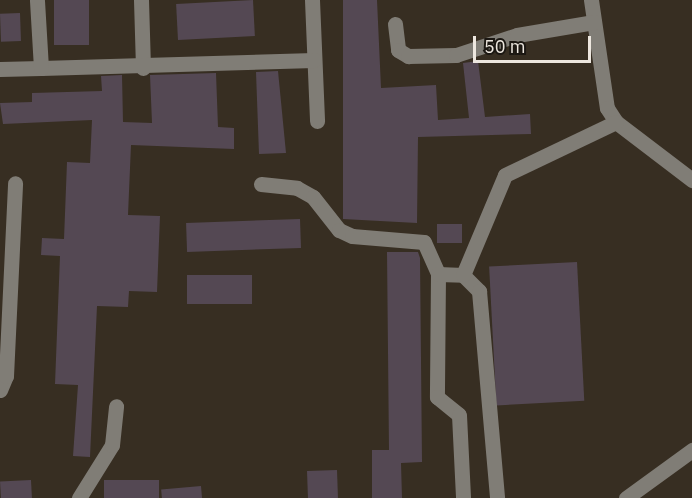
<!DOCTYPE html>
<html>
<head>
<meta charset="utf-8">
<style>
  body { margin:0 }
  #map { position:relative; width:692px; height:498px; overflow:hidden; background:#372e22; font-family:"IBM Plex Sans",sans-serif }
  div>[style] { position:absolute }
  .building>* { inset:0; background:#544853; transform-origin:0 0 }
  .minor>* { height:15px; margin:-7.5px; padding:0 7.5px; transform-origin:7.5px; border-radius:7.5px; background:#807d76 }
  span { translate:-50% -50%; white-space:nowrap; text-align:center; line-height:1.15; -webkit-text-stroke:6px #1b1712; paint-order:stroke }
  .scale { position:absolute; left:473px; top:36px; width:118px; height:27px; box-sizing:border-box; border:3px solid #ede7df; border-top:0; padding-left:8px; font-size:18px; line-height:21px; white-space:nowrap; color:#ede7df; -webkit-text-stroke:4px #1b1712; paint-order:stroke }
</style>
</head>
<body>
<div id="map">
  <div class="building">
    <i style="left:54px;top:0;width:35px;height:45px"></i>
    <i style="left:253px;top:0;width:36px;height:77px;rotate:87deg"></i>
    <i style="clip-path:polygon(343px 0,377px 0,381px 88px,436px 85px,438px 120px,469px 118px,463px 63px,478px 61px,485px 117px,530px 114px,531px 134px,418px 137px,417px 223px,343px 219px)"></i>
    <i style="left:20px;top:13px;width:28px;height:20px;rotate:88deg"></i>
    <i style="clip-path:polygon(278px 71px,286px 153px,259px 154px,256px 72px)"></i>
    <i style="clip-path:polygon(216px 73px,218px 127px,234px 128px,234px 149px,131px 145px,128px 215px,160px 216px,157px 292px,129px 291px,128px 307px,97px 306px,90px 457px,73px 456px,78px 385px,55px 384px,60px 256px,41px 255px,42px 238px,64px 239px,67px 162px,90px 163px,92px 120px,3px 124px,0 103px,32px 102px,32px 93px,102px 91px,101px 76px,122px 75px,123px 122px,152px 123px,150px 75px)"></i>
    <i style="left:300px;top:219px;width:29px;height:114px;rotate:88deg"></i>
    <i style="left:437px;top:224px;width:25px;height:19px"></i>
    <i style="clip-path:polygon(387px 252px,418px 252px,420px 258px,422px 462px,401px 463px,402px 498px,372px 498px,372px 450px,389px 450px)"></i>
    <i style="left:577px;top:262px;width:139px;height:88px;rotate:87deg"></i>
    <i style="left:187px;top:275px;width:65px;height:29px"></i>
    <i style="left:337px;top:470px;width:28px;height:30px;rotate:88deg"></i>
    <i style="left:31px;top:480px;width:18px;height:31px;rotate:87deg"></i>
    <i style="left:159px;top:480px;width:18px;height:55px;rotate:90deg"></i>
    <i style="left:201px;top:486px;width:12px;height:40px;rotate:85deg"></i>
  </div>
  <div class="minor">
    <i style="left:141px;top:0;width:68px;rotate:88.3deg"></i>
    <i style="left:312px;top:0;width:121px;rotate:87.6deg"></i>
    <i style="left:591px;top:0;width:109px;rotate:81.6deg"></i>
    <i style="left:607px;top:108px;width:17px;rotate:57deg"></i>
    <i style="left:616px;top:122px;width:96px;rotate:37.3deg"></i>
    <i style="left:395px;top:24px;width:26px;rotate:83deg"></i>
    <i style="left:398px;top:50px;width:12px;rotate:31deg"></i>
    <i style="left:408px;top:56px;width:48px;rotate:-1.2deg"></i>
    <i style="left:456px;top:55px;width:64px;rotate:-18.2deg"></i>
    <i style="left:517px;top:35px;width:78px;rotate:-9.6deg"></i>
    <i style="left:41px;top:68px;width:273px;rotate:-1.7deg"></i>
    <i style="left:0;top:69px;width:41px;rotate:-1.4deg"></i>
    <i style="left:41px;top:68px;width:68px;rotate:-93.4deg"></i>
    <i style="left:261px;top:184px;width:36px;rotate:6deg"></i>
    <i style="left:297px;top:188px;width:18px;rotate:29deg"></i>
    <i style="left:313px;top:197px;width:42px;rotate:51.8deg"></i>
    <i style="left:339px;top:230px;width:14px;rotate:25deg"></i>
    <i style="left:352px;top:236px;width:72px;rotate:4.8deg"></i>
    <i style="left:424px;top:242px;width:35px;rotate:66deg"></i>
    <i style="left:438px;top:274px;width:123px;rotate:90.5deg"></i>
    <i style="left:437px;top:397px;width:28px;rotate:39deg"></i>
    <i style="left:459px;top:415px;width:83px;rotate:87.2deg"></i>
    <i style="left:438px;top:274px;width:25px;rotate:2deg"></i>
    <i style="left:463px;top:275px;width:23px;rotate:45deg"></i>
    <i style="left:479px;top:291px;width:208px;rotate:85deg"></i>
    <i style="left:463px;top:275px;width:108px;rotate:-67.2deg"></i>
    <i style="left:505px;top:175px;width:123px;rotate:-25.5deg"></i>
    <i style="left:0;top:390px;width:15px;rotate:-67deg"></i>
    <i style="left:6px;top:376px;width:193px;rotate:-87.3deg"></i>
    <i style="left:79px;top:498px;width:62px;rotate:-58.1deg"></i>
    <i style="left:112px;top:445px;width:39px;rotate:-84deg"></i>
    <i style="left:626px;top:498px;width:82px;rotate:-36deg"></i>
  </div>
  <div class="scale">50 m</div>
</div>
</body>
</html>
